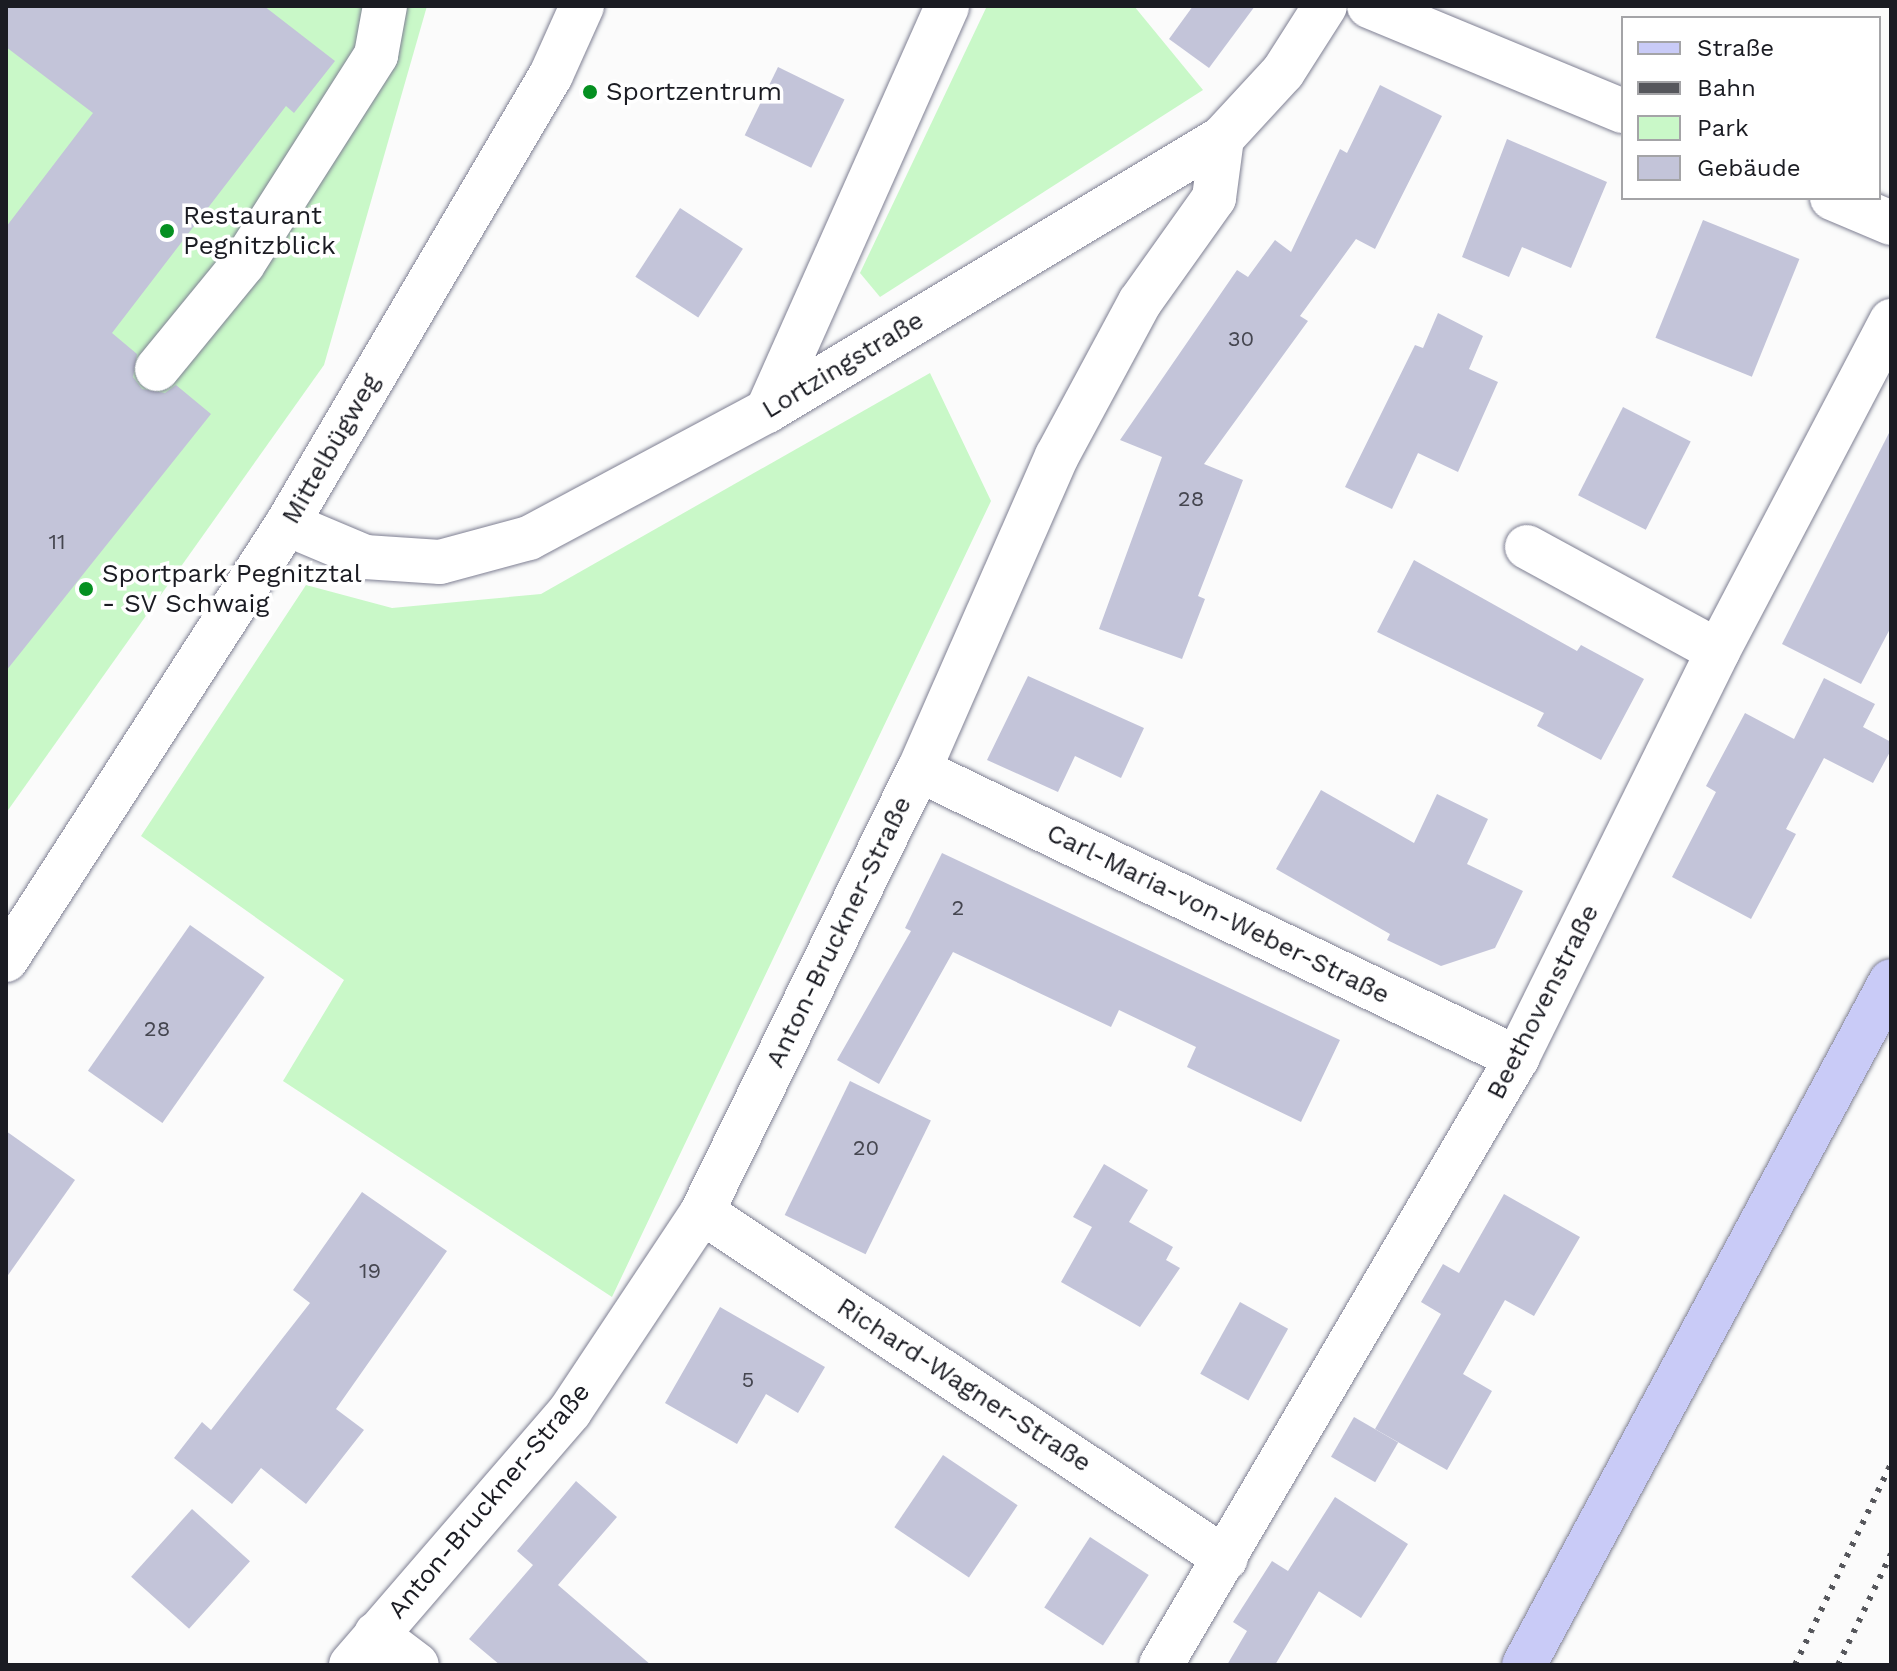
<!DOCTYPE html>
<html>
<head>
<meta charset="utf-8">
<style>
  body { margin:0 }
  #map { position:relative; width:1897px; height:1671px; overflow:hidden; background:#fbfbfb; font-family:"Work Sans",sans-serif }
  div>[style] { position:absolute }
  .green>* { inset:0; background:#c9f8c8 }
  .building>* { inset:0; background:#c3c4d9; transform-origin:0 0 }
  .roads { filter:drop-shadow(0 0 2px #7f8093) drop-shadow(0 0 2px #7f8093) }
  .minor>* { height:44px; margin:-22px; padding:0 22px; transform-origin:22px; border-radius:22px; background:#fff }
  .major>* { height:44px; margin:-22px; padding:0 22px; transform-origin:22px; border-radius:22px; background:#c9cbf7 }
  .rail>* { height:6px; margin-top:-3px; transform-origin:0; background:repeating-linear-gradient(90deg,#56575c 0 4px,transparent 0 12px) }
  .dots>* { width:22px; height:22px; translate:-50% -50%; box-sizing:border-box; border:4px solid #fff; border-radius:50% }
  span { translate:-50% -50%; white-space:nowrap; text-align:center; line-height:1.15; -webkit-text-stroke:7px #fff; paint-order:stroke }
  .number-label { font-size:22px; color:#454650 }
  .number-label span { -webkit-text-stroke-width:0 }
  .poi-label { font-size:26px; color:#1b1c23 }
  .left { translate:0 -50%; text-align:left }
  .street-label { font-size:26px; color:#1b1c23 }
  .frame { position:absolute; inset:0; border:8px solid #1b1c23; pointer-events:none }
  .legend { position:absolute; left:1621px; top:16px; width:260px; height:184px; box-sizing:border-box; background:#fff; border:2px solid #a4a4a7; margin:0; padding:10px 14px; list-style:none; font-size:24px; color:#1b1c23 }
  .legend li { display:flex; align-items:center; gap:16px; height:40px }
  .legend b { width:40px; border:2px solid #a4a4a7 }
</style>
</head>
<body>
<div id="map">
  <div class="green">
    <i style="clip-path:polygon(6px 6px,427px 6px,324px 365px,6px 813px)"></i>
    <i style="clip-path:polygon(987px 6px,1134px 6px,1203px 90px,880px 297px,860px 273px)"></i>
    <i style="clip-path:polygon(930px 373px,991px 501px,612px 1297px,283px 1081px,344px 980px,141px 836px,306px 585px,392px 608px,541px 594px)"></i>
  </div>
  <div class="building">
    <i style="clip-path:polygon(6px 6px,264px 6px,335px 61px,294px 113px,286px 106px,112px 333px,137px 354px,133px 377px,142px 389px,165px 393px,176px 385px,211px 414px,6px 671px,6px 227px,93px 113px,6px 47px)"></i>
    <i style="clip-path:polygon(1193px 6px,1255px 6px,1209px 68px,1169px 39px)"></i>
    <i style="left:778px;top:67px;width:74px;height:76px;rotate:26deg"></i>
    <i style="clip-path:polygon(1380px 85px,1442px 116px,1375px 249px,1356px 239px,1300px 316px,1308px 321px,1204px 464px,1243px 480px,1198px 596px,1205px 599px,1182px 659px,1099px 629px,1162px 457px,1120px 440px,1237px 270px,1248px 277px,1275px 240px,1291px 252px,1340px 149px,1347px 153px)"></i>
    <i style="clip-path:polygon(1507px 139px,1607px 182px,1571px 268px,1522px 247px,1509px 277px,1462px 257px)"></i>
    <i style="left:680px;top:208px;width:75px;height:82px;rotate:33deg"></i>
    <i style="left:1703px;top:220px;width:104px;height:127px;rotate:22deg"></i>
    <i style="clip-path:polygon(1438px 313px,1483px 336px,1469px 369px,1498px 382px,1458px 472px,1418px 453px,1392px 509px,1345px 487px,1415px 345px,1423px 348px)"></i>
    <i style="left:1623px;top:407px;width:76px;height:99px;rotate:27deg"></i>
    <i style="clip-path:polygon(1891px 429px,1891px 627px,1861px 684px,1782px 644px)"></i>
    <i style="clip-path:polygon(1414px 560px,1577px 651px,1581px 645px,1644px 679px,1601px 760px,1537px 726px,1544px 713px,1377px 632px)"></i>
    <i style="clip-path:polygon(1028px 676px,1144px 728px,1121px 778px,1075px 756px,1058px 792px,987px 760px)"></i>
    <i style="clip-path:polygon(1824px 678px,1875px 704px,1863px 727px,1891px 742px,1891px 750px,1873px 783px,1824px 758px,1786px 829px,1796px 834px,1751px 919px,1672px 877px,1716px 792px,1706px 786px,1745px 713px,1794px 739px)"></i>
    <i style="clip-path:polygon(1321px 790px,1414px 843px,1437px 794px,1488px 819px,1467px 864px,1523px 891px,1495px 948px,1441px 966px,1387px 940px,1390px 934px,1276px 869px)"></i>
    <i style="clip-path:polygon(942px 853px,1340px 1040px,1301px 1122px,1187px 1067px,1196px 1047px,1119px 1010px,1111px 1027px,953px 952px,879px 1084px,837px 1060px,911px 931px,905px 928px)"></i>
    <i style="left:190px;top:925px;width:91px;height:178px;rotate:35deg"></i>
    <i style="left:850px;top:1081px;width:90px;height:149px;rotate:26deg"></i>
    <i style="clip-path:polygon(6px 1131px,75px 1180px,6px 1278px)"></i>
    <i style="clip-path:polygon(1104px 1164px,1148px 1190px,1129px 1222px,1173px 1247px,1166px 1260px,1180px 1268px,1140px 1327px,1061px 1282px,1092px 1227px,1073px 1217px)"></i>
    <i style="clip-path:polygon(362px 1192px,447px 1251px,336px 1409px,364px 1430px,306px 1504px,261px 1468px,232px 1504px,174px 1458px,202px 1422px,211px 1430px,310px 1303px,293px 1290px)"></i>
    <i style="clip-path:polygon(1504px 1194px,1580px 1237px,1534px 1316px,1505px 1300px,1463px 1374px,1492px 1391px,1447px 1470px,1375px 1429px,1441px 1314px,1421px 1302px,1443px 1264px,1459px 1273px)"></i>
    <i style="left:1240px;top:1302px;width:55px;height:82px;rotate:29deg"></i>
    <i style="clip-path:polygon(720px 1307px,825px 1367px,798px 1413px,766px 1394px,737px 1444px,665px 1403px)"></i>
    <i style="left:1354px;top:1417px;width:51px;height:46px;rotate:30deg"></i>
    <i style="left:943px;top:1455px;width:90px;height:87px;rotate:34deg"></i>
    <i style="clip-path:polygon(576px 1481px,617px 1517px,558px 1585px,651px 1665px,500px 1665px,469px 1639px,533px 1565px,517px 1551px)"></i>
    <i style="clip-path:polygon(1335px 1497px,1408px 1544px,1361px 1618px,1309px 1585px,1319px 1591px,1275px 1665px,1227px 1665px,1247px 1631px,1233px 1622px,1272px 1561px,1288px 1571px)"></i>
    <i style="left:192px;top:1509px;width:78px;height:91px;rotate:42deg"></i>
    <i style="left:1090px;top:1537px;width:70px;height:84px;rotate:33deg"></i>
  </div>
  <div class="roads">
    <div class="minor">
      <i style="left:1369px;top:6px;width:275px;rotate:22.5deg"></i>
      <i style="left:1832px;top:198px;width:64px;rotate:23deg"></i>
      <i style="left:157px;top:369px;width:136px;rotate:-50.7deg"></i>
      <i style="left:243px;top:264px;width:248px;rotate:-57.5deg"></i>
      <i style="left:376px;top:55px;width:50px;rotate:-79.6deg"></i>
      <i style="left:767px;top:411px;width:443px;rotate:-66deg"></i>
      <i style="left:287px;top:524px;width:85px;rotate:22.9deg"></i>
      <i style="left:365px;top:557px;width:75px;rotate:3.8deg"></i>
      <i style="left:440px;top:562px;width:92px;rotate:-15.1deg"></i>
      <i style="left:529px;top:538px;width:270px;rotate:-28.1deg"></i>
      <i style="left:767px;top:411px;width:531px;rotate:-30.96deg"></i>
      <i style="left:1222px;top:138px;width:90px;rotate:-47.3deg"></i>
      <i style="left:1283px;top:72px;width:78px;rotate:-57.5deg"></i>
      <i style="left:1527px;top:547px;width:217px;rotate:28.6deg"></i>
      <i style="left:919px;top:770px;width:664px;rotate:25.72deg"></i>
      <i style="left:6px;top:960px;width:519px;rotate:-57.2deg"></i>
      <i style="left:287px;top:524px;width:521px;rotate:-59.55deg"></i>
      <i style="left:551px;top:75px;width:76px;rotate:-65.8deg"></i>
      <i style="left:702px;top:1212px;width:628px;rotate:33.51deg"></i>
      <i style="left:376px;top:1634px;width:51px;rotate:37.1deg"></i>
      <i style="left:351px;top:1665px;width:335px;rotate:-49.2deg"></i>
      <i style="left:570px;top:1411px;width:239px;rotate:-56.4deg"></i>
      <i style="left:702px;top:1212px;width:492px;rotate:-63.9deg"></i>
      <i style="left:919px;top:770px;width:343px;rotate:-66.3deg"></i>
      <i style="left:1057px;top:456px;width:175px;rotate:-61.7deg"></i>
      <i style="left:1140px;top:302px;width:128px;rotate:-54.6deg"></i>
      <i style="left:1214px;top:198px;width:61px;rotate:-82.4deg"></i>
      <i style="left:1161px;top:1665px;width:704px;rotate:-59.61deg"></i>
      <i style="left:1517px;top:1058px;width:454px;rotate:-63.7deg"></i>
      <i style="left:1718px;top:651px;width:373px;rotate:-62.3deg"></i>
    </div>
    <div class="major">
      <i style="left:1524px;top:1665px;width:776px;rotate:-61.78deg"></i>
    </div>
  </div>
  <div class="rail">
    <i style="left:1795px;top:1665px;width:223px;rotate:-64.5deg"></i>
    <i style="left:1838px;top:1665px;width:123px;rotate:-64.5deg"></i>
  </div>
  <div class="dots">
    <i style="left:590px;top:92px;background:#059021"></i>
    <i style="left:167px;top:231px;background:#059021"></i>
    <i style="left:86px;top:589px;background:#059021"></i>
  </div>
  <div class="number-label">
    <span style="left:1241px;top:339px">30</span>
    <span style="left:1191px;top:499px">28</span>
    <span style="left:57px;top:542px">11</span>
    <span style="left:958px;top:908px">2</span>
    <span style="left:157px;top:1029px">28</span>
    <span style="left:866px;top:1148px">20</span>
    <span style="left:370px;top:1271px">19</span>
    <span style="left:748px;top:1380px">5</span>
  </div>
  <div class="poi-label">
    <span class="left" style="left:606px;top:92px">Sportzentrum</span>
    <span class="left" style="left:183px;top:231px">Restaurant<br>Pegnitzblick</span>
    <span class="left" style="left:102px;top:589px">Sportpark Pegnitztal<br>- SV Schwaig</span>
  </div>
  <div class="street-label">
    <span style="left:843px;top:365px;rotate:-31deg">Lortzingstraße</span>
    <span style="left:331px;top:449px;rotate:-60deg">Mittelbügweg</span>
    <span style="left:1218px;top:914px;rotate:26deg">Carl-Maria-von-Weber-Straße</span>
    <span style="left:839px;top:932px;rotate:-64deg">Anton-Bruckner-Straße</span>
    <span style="left:1543px;top:1002px;rotate:-63deg">Beethovenstraße</span>
    <span style="left:964px;top:1385px;rotate:33deg">Richard-Wagner-Straße</span>
    <span style="left:489px;top:1501px;rotate:-50deg">Anton-Bruckner-Straße</span>
  </div>
  <div class="frame"></div>
  <ul class="legend">
  <li><b style="height:10px;background:#c9cbf7"></b>Straße</li>
  <li><b style="height:10px;background:#56575c"></b>Bahn</li>
  <li><b style="height:22px;background:#c9f8c8"></b>Park</li>
  <li><b style="height:22px;background:#c3c4d9"></b>Gebäude</li>
  </ul>
</div>
</body>
</html>
